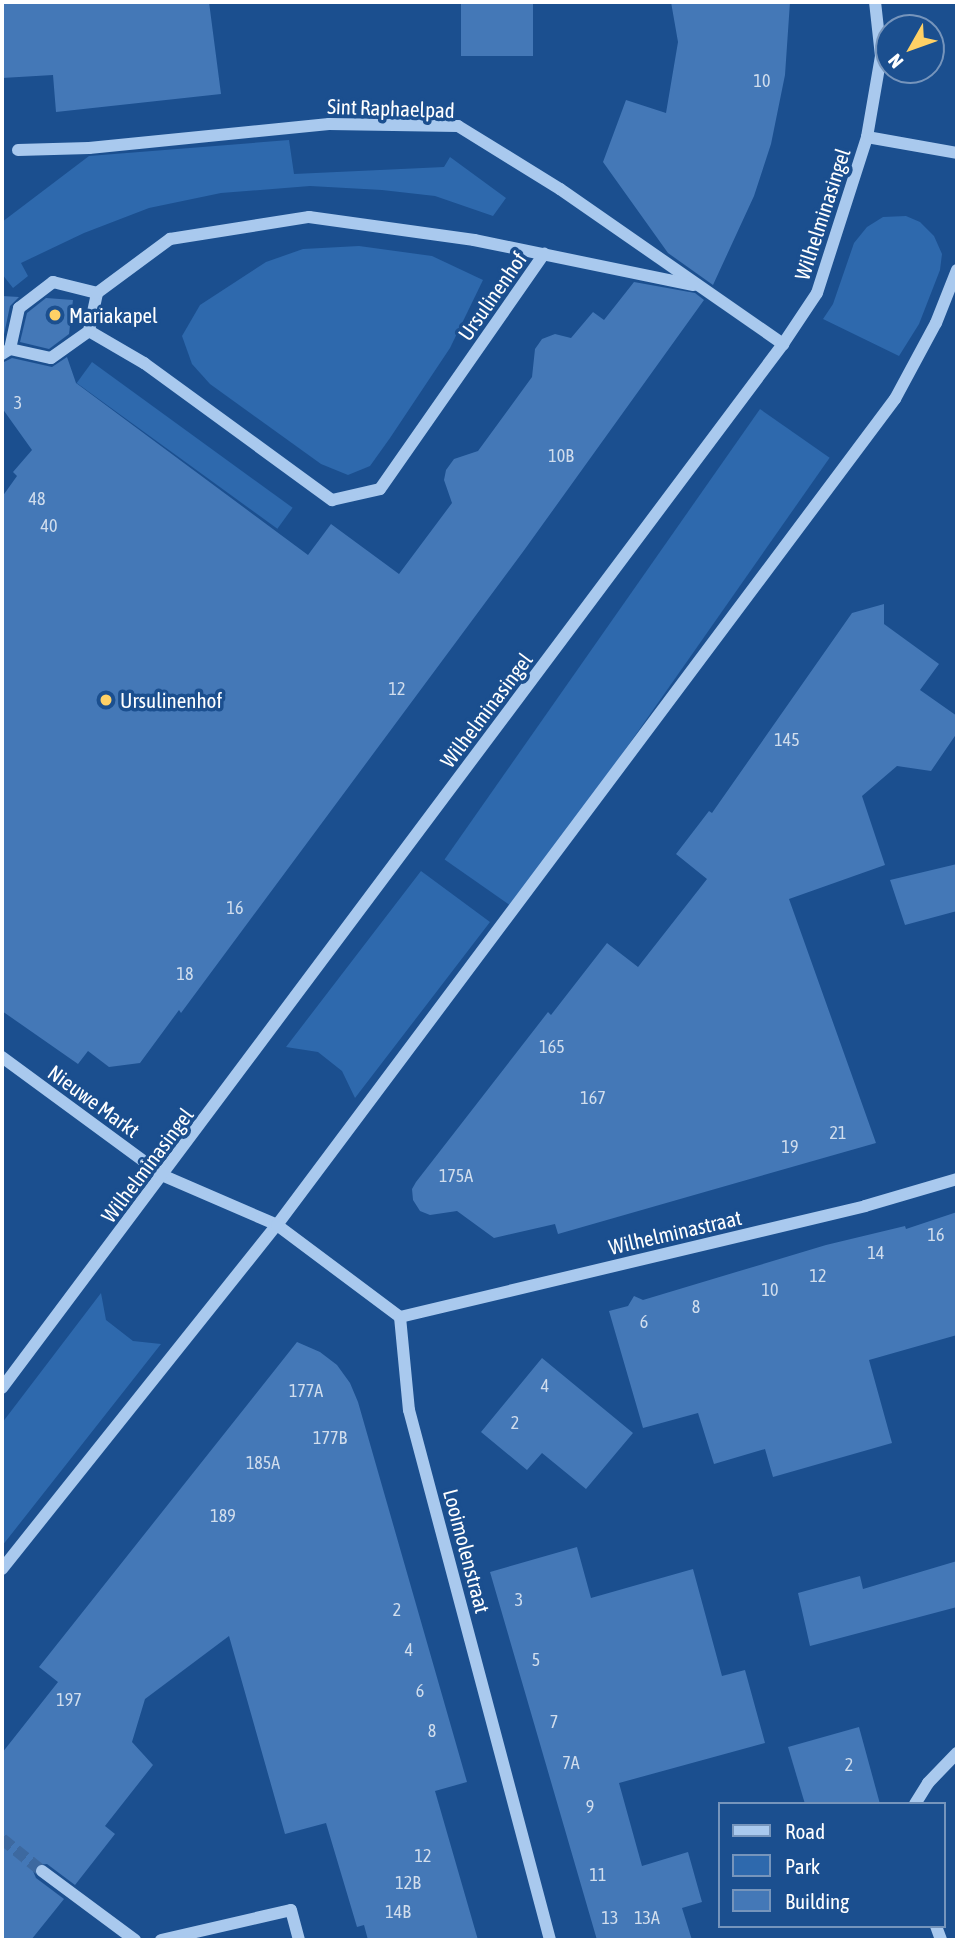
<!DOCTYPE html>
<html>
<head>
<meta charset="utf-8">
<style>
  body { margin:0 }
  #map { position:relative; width:959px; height:1942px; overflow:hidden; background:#1b4f8f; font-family:"Asap Condensed",sans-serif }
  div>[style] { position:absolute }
  .green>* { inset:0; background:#2e69ad; transform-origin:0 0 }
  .building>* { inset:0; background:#4478b7; transform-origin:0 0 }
  .minor-tunnel>* { height:12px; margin-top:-6px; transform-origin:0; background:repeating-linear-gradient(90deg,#3d69a0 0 12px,transparent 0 18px) }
  .minor>* { height:12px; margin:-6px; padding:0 6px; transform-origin:6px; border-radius:6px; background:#a9c9ee }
  .dots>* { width:19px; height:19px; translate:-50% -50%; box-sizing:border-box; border:4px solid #1b4f8f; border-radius:50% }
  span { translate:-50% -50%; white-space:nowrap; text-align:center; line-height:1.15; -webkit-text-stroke:7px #1b4f8f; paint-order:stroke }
  .number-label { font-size:18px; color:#d0dded }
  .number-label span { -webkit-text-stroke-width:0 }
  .street-label { font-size:21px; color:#fff }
  .poi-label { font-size:21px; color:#fff }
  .left { translate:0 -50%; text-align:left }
  .frame { position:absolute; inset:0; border:4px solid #fff; pointer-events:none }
  .legend { position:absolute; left:718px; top:1802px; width:228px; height:126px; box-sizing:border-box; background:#1b4f8f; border:2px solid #7695bc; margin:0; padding:9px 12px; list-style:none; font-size:21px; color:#fff }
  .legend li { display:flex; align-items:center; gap:14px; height:35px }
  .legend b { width:35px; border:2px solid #7695bc }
  .north { position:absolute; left:875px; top:14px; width:70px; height:70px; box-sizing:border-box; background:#1b4f8f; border:2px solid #7695bc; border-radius:50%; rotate:230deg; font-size:19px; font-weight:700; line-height:28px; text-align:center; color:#fff }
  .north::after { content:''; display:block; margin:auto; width:24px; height:32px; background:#ffd166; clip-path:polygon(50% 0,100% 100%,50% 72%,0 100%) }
</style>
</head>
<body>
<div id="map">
  <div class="green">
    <i style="clip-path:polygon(289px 140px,294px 174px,444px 167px,450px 157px,506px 198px,493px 216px,435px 196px,382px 190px,310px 186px,221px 193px,149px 208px,84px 233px,21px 263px,28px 276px,13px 288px,2px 274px,2px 222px,89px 156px)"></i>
    <i style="clip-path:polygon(906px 216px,920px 222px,934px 236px,942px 254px,940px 270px,919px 324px,899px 356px,823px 319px,833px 304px,854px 243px,867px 227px,883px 217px)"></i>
    <i style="clip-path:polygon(359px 246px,432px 256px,483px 280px,450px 348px,390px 438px,370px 466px,348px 475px,321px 464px,210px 384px,192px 364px,182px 336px,200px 305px,266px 262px,303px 249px)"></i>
    <i style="left:92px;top:362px;width:248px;height:26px;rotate:36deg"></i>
    <i style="left:760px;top:409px;width:85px;height:550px;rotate:35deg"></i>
    <i style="clip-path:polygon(421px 871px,490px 922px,355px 1098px,342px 1071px,318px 1052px,286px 1047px)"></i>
    <i style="clip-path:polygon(101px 1293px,106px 1320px,133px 1341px,161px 1344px,2px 1546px,2px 1423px)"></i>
  </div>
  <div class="building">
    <i style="clip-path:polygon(2px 2px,209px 2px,221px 94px,56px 112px,53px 75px,2px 78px)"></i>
    <i style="left:461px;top:2px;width:72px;height:54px"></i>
    <i style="clip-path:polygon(671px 2px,790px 2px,785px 75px,771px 144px,754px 196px,713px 285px,668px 253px,603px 162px,626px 100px,666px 113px,678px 42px)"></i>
    <i style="clip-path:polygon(634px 282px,695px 293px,704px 300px,525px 549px,181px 1013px,179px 1010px,140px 1063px,109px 1067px,88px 1051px,78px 1064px,2px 1011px,2px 497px,17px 476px,13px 472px,32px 450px,2px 408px,2px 363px,12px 358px,52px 367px,67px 357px,76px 383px,308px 555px,331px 524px,399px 574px,452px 503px,444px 480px,446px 470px,454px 459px,478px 451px,532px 377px,535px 349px,542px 339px,555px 334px,571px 338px,593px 312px,604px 320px)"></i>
    <i style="clip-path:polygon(2px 296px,19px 297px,10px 306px,2px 344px)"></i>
    <i style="clip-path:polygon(46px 298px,73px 300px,69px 334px,49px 349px,20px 342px,27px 313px)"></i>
    <i style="clip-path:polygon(884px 604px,884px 624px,939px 664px,920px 690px,957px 716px,957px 733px,931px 771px,897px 766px,862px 796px,885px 865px,789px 899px,876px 1143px,558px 1234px,555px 1224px,494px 1238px,457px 1211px,430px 1215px,420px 1211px,413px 1200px,412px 1189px,416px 1182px,548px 1012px,551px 1015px,607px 943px,638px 967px,707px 879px,676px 854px,709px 811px,712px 813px,852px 613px)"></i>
    <i style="clip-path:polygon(957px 864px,957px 911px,905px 925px,890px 880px)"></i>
    <i style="clip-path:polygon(957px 1212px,957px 1335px,869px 1360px,892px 1443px,773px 1477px,765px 1449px,714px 1464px,698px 1413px,643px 1428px,609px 1311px,628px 1306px,634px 1296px,643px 1300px,826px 1245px,905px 1226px,906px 1229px)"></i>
    <i style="clip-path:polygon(297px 1342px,320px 1352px,337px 1365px,350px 1383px,358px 1402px,467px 1782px,435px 1791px,478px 1940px,368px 1940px,364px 1925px,357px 1927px,326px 1823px,285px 1834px,229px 1636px,145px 1699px,132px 1742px,153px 1765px,105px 1826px,115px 1834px,75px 1885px,47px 1864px,35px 1865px,33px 1871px,36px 1878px,64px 1899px,31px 1940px,2px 1940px,2px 1753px,58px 1682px,39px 1667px)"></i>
    <i style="clip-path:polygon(542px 1358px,633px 1433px,586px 1489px,542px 1453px,527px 1470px,481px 1432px)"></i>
    <i style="clip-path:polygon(577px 1547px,591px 1598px,693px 1569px,722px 1676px,745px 1670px,765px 1743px,619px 1783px,642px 1866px,688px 1852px,702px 1902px,682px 1908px,692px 1940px,597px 1940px,490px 1572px)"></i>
    <i style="clip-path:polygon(957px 1561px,957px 1607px,810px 1646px,798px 1593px,860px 1576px,863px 1589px)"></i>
    <i style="clip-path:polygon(859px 1727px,880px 1804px,805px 1804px,788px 1747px)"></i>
  </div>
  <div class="minor-tunnel">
    <i style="left:2px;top:1839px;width:51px;rotate:38.7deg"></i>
  </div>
  <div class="minor">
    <i style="left:867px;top:137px;width:91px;rotate:10.1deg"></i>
    <i style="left:18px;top:150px;width:71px;rotate:-1.6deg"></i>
    <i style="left:89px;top:148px;width:241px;rotate:-5.7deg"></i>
    <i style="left:329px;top:124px;width:129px;rotate:0.9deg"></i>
    <i style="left:458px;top:126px;width:120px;rotate:31.7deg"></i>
    <i style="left:560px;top:189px;width:272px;rotate:34.8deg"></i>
    <i style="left:89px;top:331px;width:64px;rotate:30.2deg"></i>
    <i style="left:144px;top:363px;width:233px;rotate:36.1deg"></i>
    <i style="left:332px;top:500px;width:49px;rotate:-12.9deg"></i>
    <i style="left:380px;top:489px;width:287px;rotate:-55.1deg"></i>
    <i style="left:10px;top:349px;width:42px;rotate:-77.6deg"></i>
    <i style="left:19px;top:308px;width:43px;rotate:-37.4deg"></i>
    <i style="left:53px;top:282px;width:45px;rotate:14deg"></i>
    <i style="left:2px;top:354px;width:9px;rotate:-32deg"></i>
    <i style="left:10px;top:349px;width:42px;rotate:12.4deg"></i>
    <i style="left:51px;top:358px;width:47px;rotate:-35.4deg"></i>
    <i style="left:89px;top:331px;width:39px;rotate:-78deg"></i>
    <i style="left:97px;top:293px;width:91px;rotate:-36.5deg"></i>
    <i style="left:170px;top:239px;width:141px;rotate:-9deg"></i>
    <i style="left:309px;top:217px;width:167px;rotate:7.9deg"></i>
    <i style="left:474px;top:240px;width:224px;rotate:11.6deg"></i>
    <i style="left:2px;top:1057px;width:201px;rotate:36.3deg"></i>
    <i style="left:164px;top:1176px;width:123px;rotate:23.4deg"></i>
    <i style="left:277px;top:1225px;width:154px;rotate:36.8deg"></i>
    <i style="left:400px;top:1317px;width:93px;rotate:84.5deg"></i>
    <i style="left:409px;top:1410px;width:548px;rotate:75.1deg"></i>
    <i style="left:400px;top:1317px;width:478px;rotate:-13.4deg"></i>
    <i style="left:865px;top:1206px;width:96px;rotate:-16.4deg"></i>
    <i style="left:2px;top:1388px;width:1304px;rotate:-53.2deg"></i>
    <i style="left:783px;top:344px;width:61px;rotate:-56.3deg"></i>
    <i style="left:817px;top:293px;width:164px;rotate:-72.2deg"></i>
    <i style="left:867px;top:137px;width:82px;rotate:-80.2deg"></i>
    <i style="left:881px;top:56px;width:54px;rotate:-96.3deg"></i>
    <i style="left:2px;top:1569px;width:440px;rotate:-51.4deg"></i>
    <i style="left:277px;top:1225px;width:1032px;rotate:-53.2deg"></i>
    <i style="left:895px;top:399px;width:86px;rotate:-61.7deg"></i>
    <i style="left:936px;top:323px;width:57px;rotate:-68.4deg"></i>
    <i style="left:915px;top:1804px;width:25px;rotate:-58deg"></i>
    <i style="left:928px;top:1783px;width:42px;rotate:-46deg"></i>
    <i style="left:42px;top:1871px;width:116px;rotate:36.6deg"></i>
    <i style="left:936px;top:1926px;width:15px;rotate:70deg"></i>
    <i style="left:161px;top:1940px;width:133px;rotate:-13deg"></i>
    <i style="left:291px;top:1910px;width:31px;rotate:75deg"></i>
  </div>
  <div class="dots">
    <i style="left:55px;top:315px;background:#ffd166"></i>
    <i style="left:106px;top:700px;background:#ffd166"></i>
  </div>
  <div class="number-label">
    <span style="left:762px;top:81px">10</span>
    <span style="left:18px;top:403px">3</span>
    <span style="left:561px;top:456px">10B</span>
    <span style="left:37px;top:499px">48</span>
    <span style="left:49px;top:526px">40</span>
    <span style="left:397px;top:689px">12</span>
    <span style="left:787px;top:740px">145</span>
    <span style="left:235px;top:908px">16</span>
    <span style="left:185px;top:974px">18</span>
    <span style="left:552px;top:1047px">165</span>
    <span style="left:593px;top:1098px">167</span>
    <span style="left:838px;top:1133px">21</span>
    <span style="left:790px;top:1147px">19</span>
    <span style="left:456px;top:1176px">175A</span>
    <span style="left:936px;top:1235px">16</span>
    <span style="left:876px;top:1253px">14</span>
    <span style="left:818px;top:1276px">12</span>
    <span style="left:770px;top:1290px">10</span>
    <span style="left:696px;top:1307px">8</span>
    <span style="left:644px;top:1322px">6</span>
    <span style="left:545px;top:1386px">4</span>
    <span style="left:306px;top:1391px">177A</span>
    <span style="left:515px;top:1423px">2</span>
    <span style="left:330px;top:1438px">177B</span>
    <span style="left:263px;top:1463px">185A</span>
    <span style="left:223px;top:1516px">189</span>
    <span style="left:519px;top:1600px">3</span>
    <span style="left:397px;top:1610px">2</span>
    <span style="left:409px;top:1650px">4</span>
    <span style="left:536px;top:1660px">5</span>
    <span style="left:420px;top:1691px">6</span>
    <span style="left:69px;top:1700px">197</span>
    <span style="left:554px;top:1722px">7</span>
    <span style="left:432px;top:1731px">8</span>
    <span style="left:571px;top:1763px">7A</span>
    <span style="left:849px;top:1765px">2</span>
    <span style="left:590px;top:1807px">9</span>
    <span style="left:423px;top:1856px">12</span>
    <span style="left:598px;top:1875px">11</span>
    <span style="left:408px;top:1883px">12B</span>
    <span style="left:398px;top:1912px">14B</span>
    <span style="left:610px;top:1918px">13</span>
    <span style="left:647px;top:1918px">13A</span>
  </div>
  <div class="street-label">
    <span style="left:391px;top:108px;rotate:2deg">Sint Raphaelpad</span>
    <span style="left:822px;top:214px;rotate:-72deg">Wilhelminasingel</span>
    <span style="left:492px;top:296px;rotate:-55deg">Ursulinenhof</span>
    <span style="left:486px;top:710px;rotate:-53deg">Wilhelminasingel</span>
    <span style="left:94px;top:1101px;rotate:36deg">Nieuwe Markt</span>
    <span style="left:147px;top:1165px;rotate:-53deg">Wilhelminasingel</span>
    <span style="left:675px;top:1232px;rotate:-13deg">Wilhelminastraat</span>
    <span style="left:467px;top:1551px;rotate:75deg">Looimolenstraat</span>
  </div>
  <div class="poi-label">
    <span class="left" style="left:69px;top:315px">Mariakapel</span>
    <span class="left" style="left:120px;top:700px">Ursulinenhof</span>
  </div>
  <div class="frame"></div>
  <ul class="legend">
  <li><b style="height:9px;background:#a9c9ee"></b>Road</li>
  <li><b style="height:19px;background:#2e69ad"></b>Park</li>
  <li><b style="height:19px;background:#4478b7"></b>Building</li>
  </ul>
  <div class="north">N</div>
</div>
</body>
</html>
